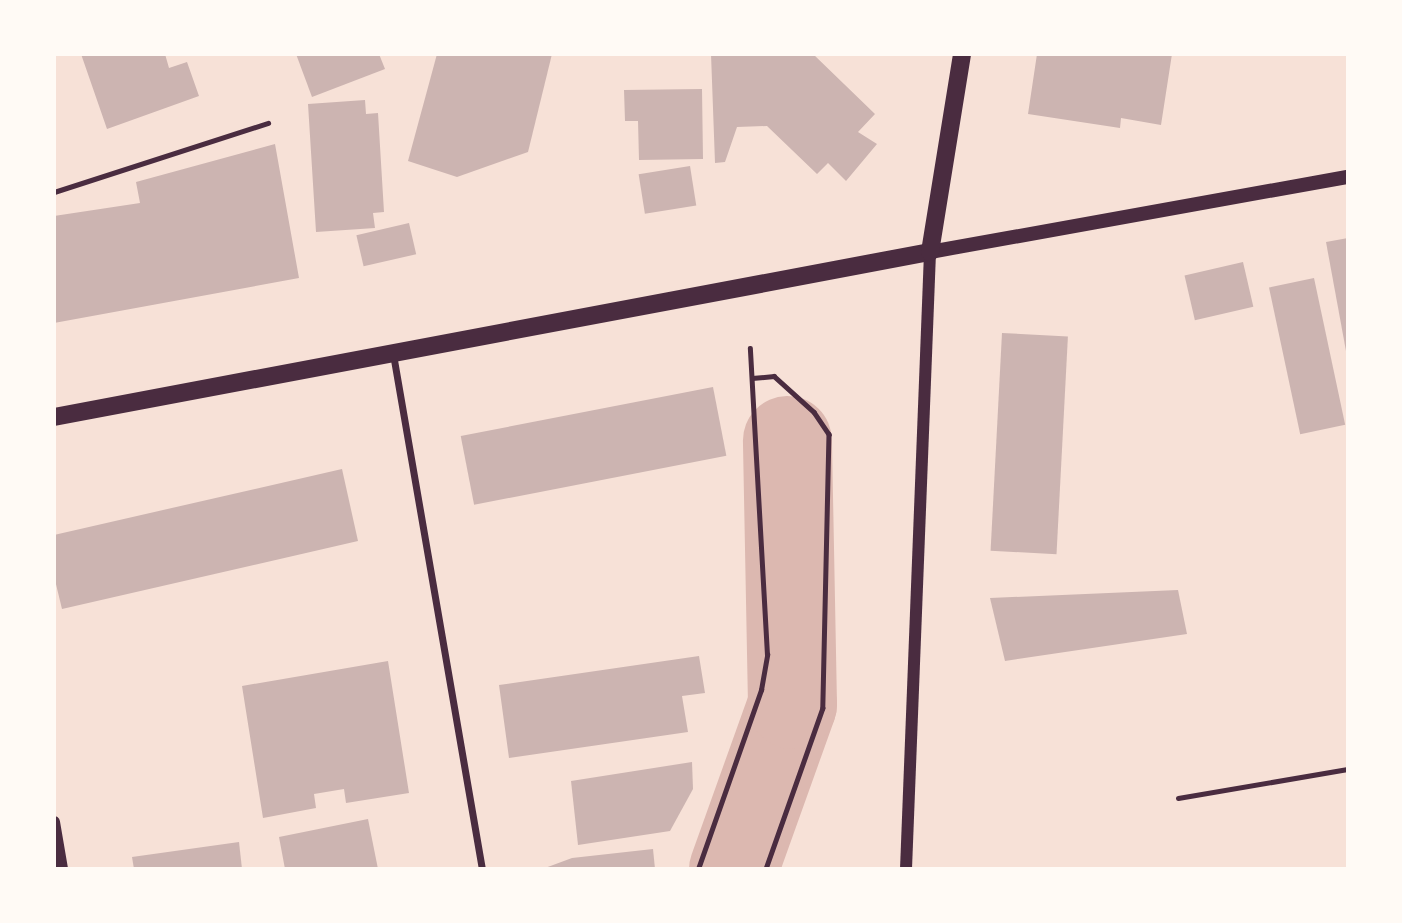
<!DOCTYPE html>
<html>
<head>
<meta charset="utf-8">
<style>
  body { margin:0 }
  #map { position:relative; width:1402px; height:923px; overflow:hidden; background:#f7e1d7; font-family:"Nunito Sans",sans-serif }
  div>[style] { position:absolute }
  .river>* { height:89px; margin:-44.5px; padding:0 44.5px; transform-origin:44.5px; border-radius:44.5px; background:#dcb8b0 }
  .building>* { inset:0; background:#ccb4b1; transform-origin:0 0 }
  .path>* { height:4.5px; margin:-2.25px; padding:0 2.25px; transform-origin:2.25px; border-radius:2.25px; background:#4a2c40 }
  .service>* { height:5px; margin:-2.5px; padding:0 2.5px; transform-origin:2.5px; border-radius:2.5px; background:#4a2c40 }
  .minor>* { height:7px; margin:-3.5px; padding:0 3.5px; transform-origin:3.5px; border-radius:3.5px; background:#4a2c40 }
  .tertiary>* { height:12px; margin:-6px; padding:0 6px; transform-origin:6px; border-radius:6px; background:#4a2c40 }
  .secondary>* { height:14px; margin:-7px; padding:0 7px; transform-origin:7px; border-radius:7px; background:#4a2c40 }
  .primary>* { height:18px; margin:-9px; padding:0 9px; transform-origin:9px; border-radius:9px; background:#4a2c40 }
  span { translate:-50% -50%; white-space:nowrap; text-align:center; line-height:1.15; -webkit-text-stroke:5px #fffaf5; paint-order:stroke }
  .frame { position:absolute; inset:0; border:56px solid #fffaf5; pointer-events:none }
</style>
</head>
<body>
<div id="map">
  <div class="river">
    <i style="left:733px;top:869px;width:175px;rotate:-70.3deg"></i>
    <i style="left:792px;top:704px;width:264px;rotate:-91.1deg"></i>
  </div>
  <div class="building">
    <i style="clip-path:polygon(81px 54px,165px 54px,169px 68px,187px 62px,199px 96px,107px 129px)"></i>
    <i style="clip-path:polygon(296px 54px,379px 54px,385px 69px,312px 97px)"></i>
    <i style="clip-path:polygon(437px 54px,552px 54px,528px 152px,457px 177px,408px 161px)"></i>
    <i style="clip-path:polygon(711px 54px,813px 54px,875px 114px,858px 132px,877px 144px,846px 181px,828px 163px,817px 174px,767px 126px,737px 127px,725px 162px,715px 163px)"></i>
    <i style="clip-path:polygon(1037px 54px,1172px 54px,1161px 125px,1121px 118px,1120px 128px,1028px 114px)"></i>
    <i style="clip-path:polygon(702px 89px,703px 159px,639px 160px,638px 121px,625px 121px,624px 90px)"></i>
    <i style="clip-path:polygon(365px 100px,366px 114px,378px 113px,384px 212px,373px 213px,375px 228px,316px 232px,308px 104px)"></i>
    <i style="clip-path:polygon(275px 144px,299px 278px,54px 323px,54px 216px,140px 203px,136px 182px)"></i>
    <i style="left:690px;top:166px;width:40px;height:52px;rotate:81deg"></i>
    <i style="left:409px;top:223px;width:32px;height:54px;rotate:77deg"></i>
    <i style="clip-path:polygon(1348px 238px,1348px 351px,1346px 351px,1326px 242px)"></i>
    <i style="left:1243px;top:262px;width:46px;height:60px;rotate:77deg"></i>
    <i style="left:1314px;top:278px;width:150px;height:46px;rotate:78deg"></i>
    <i style="left:1002px;top:333px;width:66px;height:218px;rotate:3deg"></i>
    <i style="left:713px;top:387px;width:70px;height:257px;rotate:79deg"></i>
    <i style="clip-path:polygon(342px 469px,358px 541px,62px 609px,54px 576px,54px 535px)"></i>
    <i style="clip-path:polygon(1178px 590px,1187px 634px,1005px 661px,990px 598px)"></i>
    <i style="clip-path:polygon(699px 656px,705px 693px,682px 696px,688px 732px,509px 758px,499px 685px)"></i>
    <i style="clip-path:polygon(388px 661px,409px 793px,346px 803px,344px 789px,314px 794px,316px 808px,263px 818px,242px 686px)"></i>
    <i style="clip-path:polygon(692px 762px,693px 789px,670px 831px,578px 845px,571px 781px)"></i>
    <i style="clip-path:polygon(368px 819px,378px 869px,285px 869px,279px 837px)"></i>
    <i style="clip-path:polygon(239px 842px,242px 869px,134px 869px,132px 857px)"></i>
    <i style="clip-path:polygon(653px 849px,655px 869px,545px 868px,572px 858px)"></i>
  </div>
  <div class="path">
    <i style="left:752px;top:378px;width:22px;rotate:-5deg"></i>
    <i style="left:774px;top:376px;width:54px;rotate:42deg"></i>
    <i style="left:814px;top:412px;width:27px;rotate:56deg"></i>
    <i style="left:829px;top:434px;width:274px;rotate:91.3deg"></i>
    <i style="left:823px;top:708px;width:171px;rotate:109.5deg"></i>
    <i style="left:698px;top:869px;width:190px;rotate:-70.6deg"></i>
    <i style="left:761px;top:690px;width:36px;rotate:-80deg"></i>
    <i style="left:767px;top:655px;width:307px;rotate:-93.2deg"></i>
  </div>
  <div class="service">
    <i style="left:54px;top:192px;width:225px;rotate:-17.9deg"></i>
    <i style="left:1178px;top:798px;width:172px;rotate:-9.7deg"></i>
  </div>
  <div class="minor">
    <i style="left:393px;top:354px;width:523px;rotate:80.2deg"></i>
  </div>
  <div class="tertiary">
    <i style="left:54px;top:822px;width:48px;rotate:80.3deg"></i>
    <i style="left:906px;top:869px;width:617px;rotate:-87.77deg"></i>
  </div>
  <div class="secondary">
    <i style="left:930px;top:252px;width:425px;rotate:-10.2deg"></i>
  </div>
  <div class="primary">
    <i style="left:54px;top:417px;width:891px;rotate:-10.67deg"></i>
    <i style="left:930px;top:252px;width:201px;rotate:-80.8deg"></i>
  </div>
  <div class="frame"></div>
</div>
</body>
</html>
